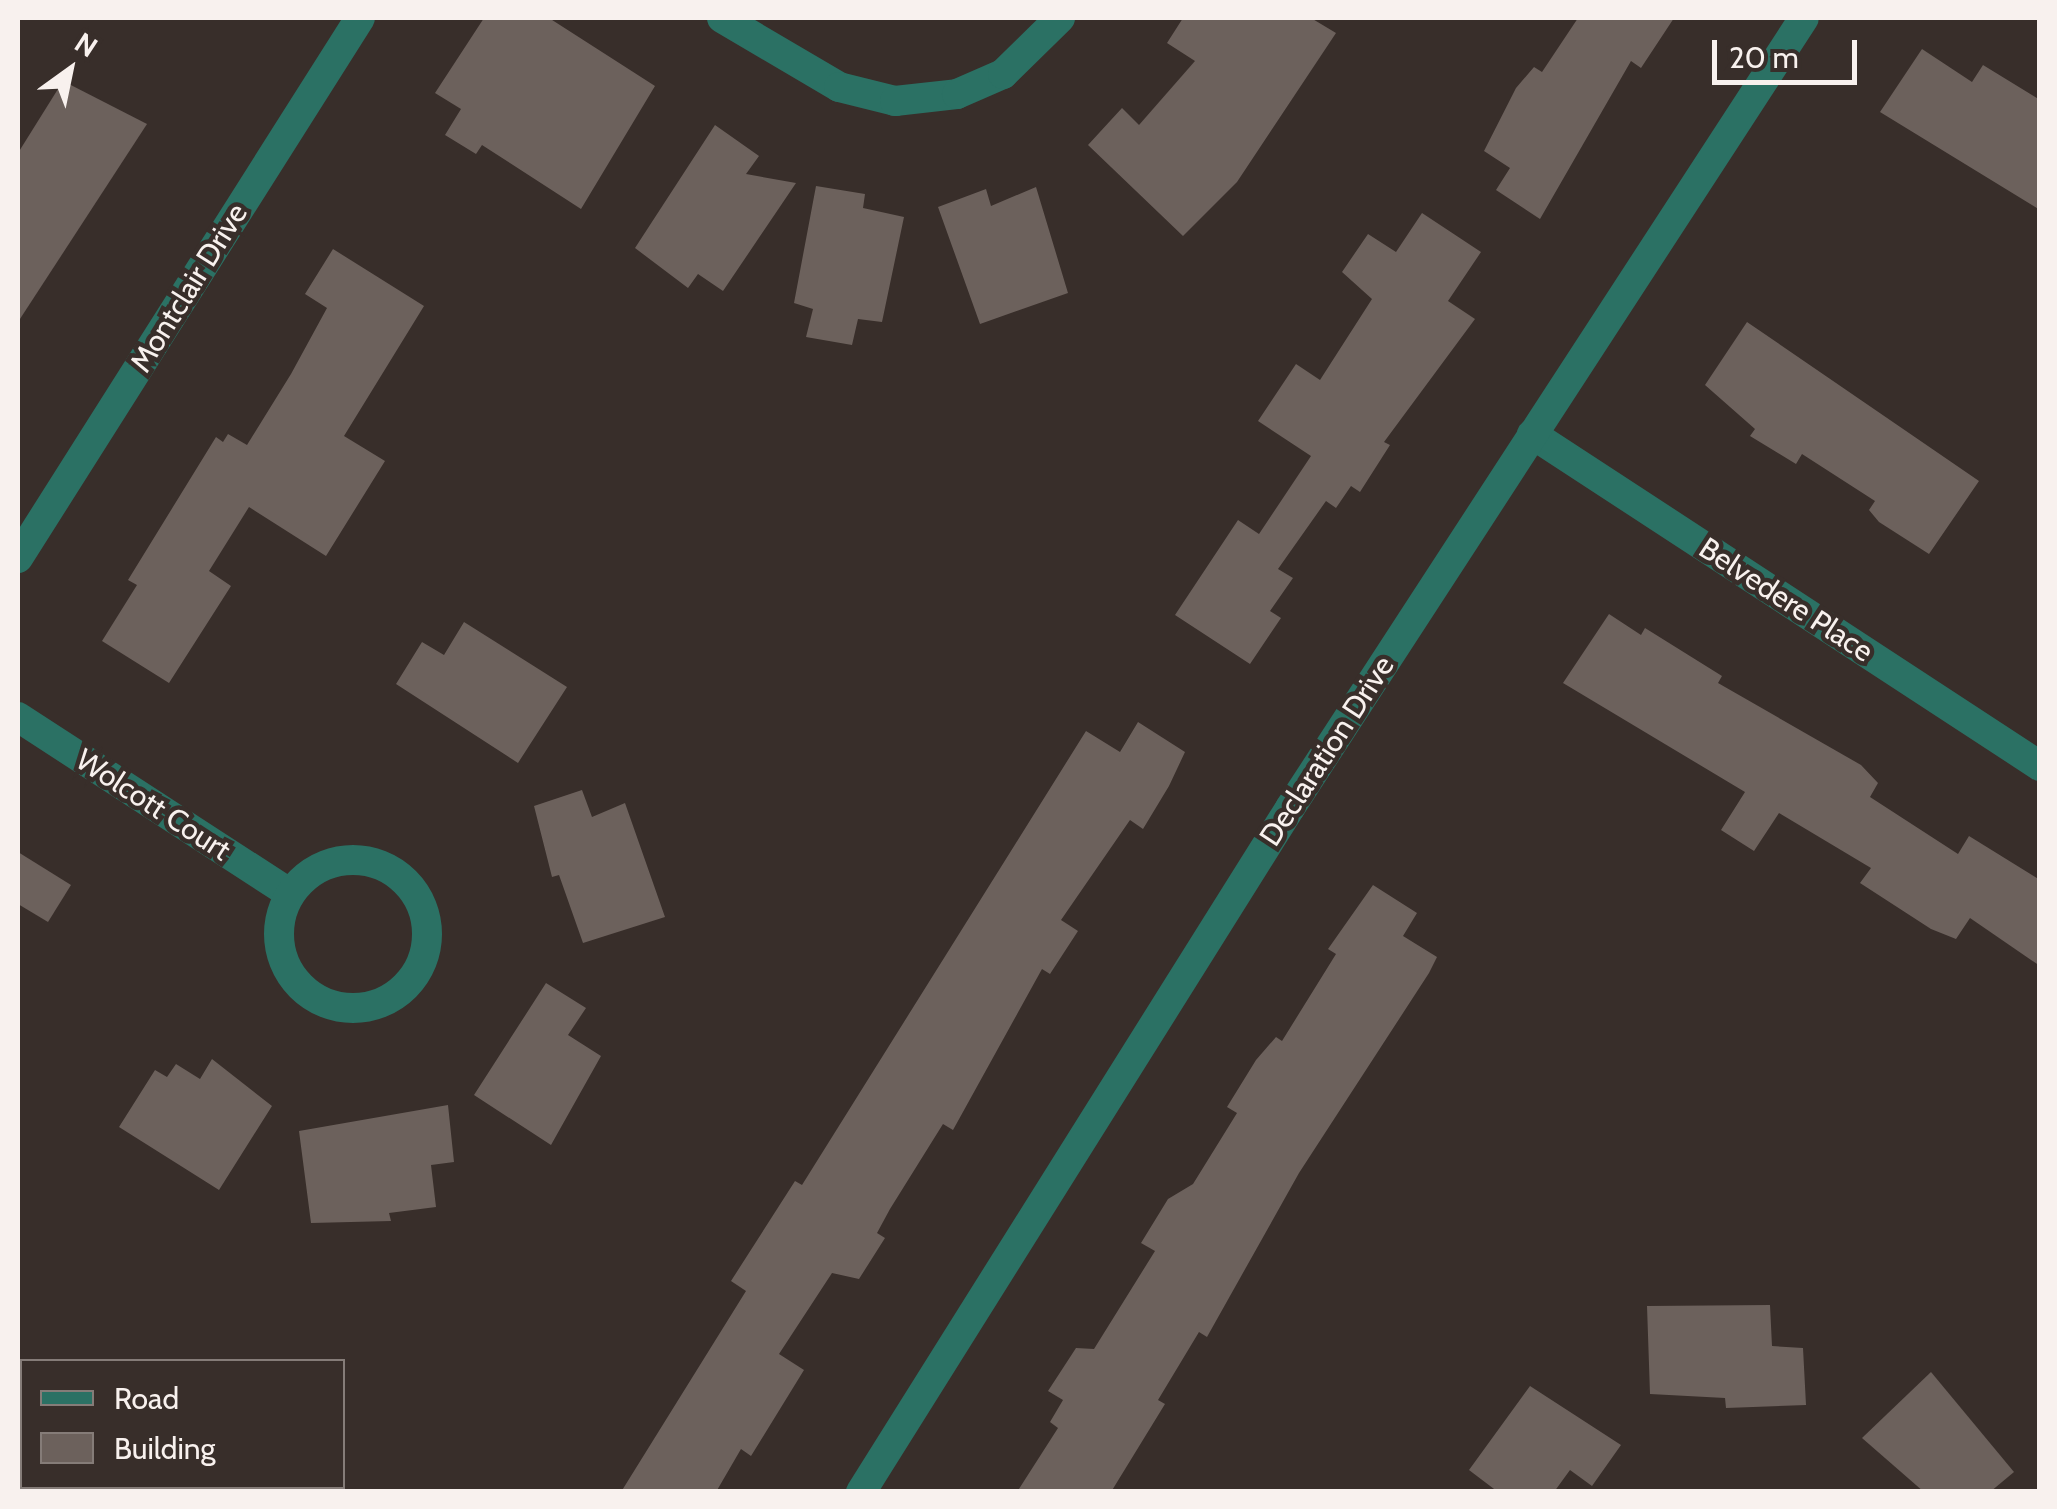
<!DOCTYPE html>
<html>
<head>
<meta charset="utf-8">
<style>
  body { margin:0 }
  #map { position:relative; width:2057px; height:1509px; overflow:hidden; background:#382e2a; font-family:Cabin,sans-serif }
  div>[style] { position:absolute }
  .building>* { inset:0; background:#6c615c }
  .street>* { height:30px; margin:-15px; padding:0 15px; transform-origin:15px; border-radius:15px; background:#2b7164 }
  .street>.ring { margin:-15px; padding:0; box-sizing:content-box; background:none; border:30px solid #2b7164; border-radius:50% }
  span { translate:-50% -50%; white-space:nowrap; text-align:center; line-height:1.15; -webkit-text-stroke:9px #382e2a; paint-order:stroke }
  .street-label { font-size:30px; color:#f8f1ee }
  .frame { position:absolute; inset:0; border:20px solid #f8f1ee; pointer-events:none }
  .legend { position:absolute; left:20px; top:1359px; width:325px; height:130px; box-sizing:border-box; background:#382e2a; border:2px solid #857c78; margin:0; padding:12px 18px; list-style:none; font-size:30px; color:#f8f1ee }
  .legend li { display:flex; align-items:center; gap:20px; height:50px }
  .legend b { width:50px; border:2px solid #857c78 }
  .north { position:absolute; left:20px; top:20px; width:100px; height:100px; -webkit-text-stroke:8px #382e2a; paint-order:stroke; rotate:33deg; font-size:28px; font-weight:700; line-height:40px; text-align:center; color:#f8f1ee }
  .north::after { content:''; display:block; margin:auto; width:35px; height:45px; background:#f8f1ee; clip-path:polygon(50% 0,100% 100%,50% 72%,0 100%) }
  .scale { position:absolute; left:1712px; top:40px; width:145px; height:45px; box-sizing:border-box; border:5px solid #f8f1ee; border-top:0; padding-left:12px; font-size:30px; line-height:35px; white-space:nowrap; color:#f8f1ee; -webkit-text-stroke:8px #382e2a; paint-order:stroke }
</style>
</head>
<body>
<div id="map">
  <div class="building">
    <i style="clip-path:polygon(484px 18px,549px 18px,655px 86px,581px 209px,482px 145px,476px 154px,445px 135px,461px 109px,435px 93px)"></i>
    <i style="clip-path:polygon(1183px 18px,1311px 18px,1336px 33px,1237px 182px,1183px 236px,1088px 145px,1122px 108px,1139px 125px,1195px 61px,1167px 43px)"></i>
    <i style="clip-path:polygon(1578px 18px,1674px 18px,1641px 68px,1631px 61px,1540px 219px,1496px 190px,1510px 168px,1484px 151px,1516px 88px,1534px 67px,1542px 72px)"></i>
    <i style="clip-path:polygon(1922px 49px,1972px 82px,1983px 65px,2040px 100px,2040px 210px,1880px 112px)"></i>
    <i style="clip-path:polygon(63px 81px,147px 124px,18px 322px,18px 153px)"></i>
    <i style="clip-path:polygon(715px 125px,759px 156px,746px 174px,796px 183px,723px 291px,698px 274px,688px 288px,635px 248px)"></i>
    <i style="clip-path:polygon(816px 186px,865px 194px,863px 208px,904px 217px,882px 322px,858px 319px,852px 345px,806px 337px,813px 309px,794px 303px)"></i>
    <i style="clip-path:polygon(1036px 187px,1068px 293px,980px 324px,938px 207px,986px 189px,991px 206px)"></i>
    <i style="clip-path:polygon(1422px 213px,1481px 252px,1448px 301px,1475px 319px,1384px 442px,1390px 445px,1360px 492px,1351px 486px,1336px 508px,1326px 501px,1278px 569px,1293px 578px,1270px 611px,1281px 618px,1250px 664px,1175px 615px,1238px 520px,1259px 534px,1311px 456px,1258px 421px,1296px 364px,1320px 380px,1372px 299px,1342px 272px,1368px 234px,1396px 252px)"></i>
    <i style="clip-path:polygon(333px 249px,424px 306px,344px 436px,385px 461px,326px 556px,249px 507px,209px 571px,231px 586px,169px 683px,102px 641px,137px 585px,128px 580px,216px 437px,223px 442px,228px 434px,247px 445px,291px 374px,327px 308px,305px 294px)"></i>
    <i style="clip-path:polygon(1747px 322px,1979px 481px,1929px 554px,1879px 522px,1869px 510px,1875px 501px,1802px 454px,1796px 464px,1750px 436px,1755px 429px,1705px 385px)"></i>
    <i style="clip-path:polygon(1609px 614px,1641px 635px,1645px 628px,1722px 676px,1718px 683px,1861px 765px,1878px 783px,1870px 797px,1958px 854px,1969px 836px,2040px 880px,2040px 966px,1970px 918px,1956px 939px,1931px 929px,1860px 883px,1871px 868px,1779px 813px,1754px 851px,1721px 830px,1745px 792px,1563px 683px)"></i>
    <i style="clip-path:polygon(464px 622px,567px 687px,518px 763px,396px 684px,422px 642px,444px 655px)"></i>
    <i style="clip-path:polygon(1138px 722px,1185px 752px,1169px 786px,1143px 829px,1130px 820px,1061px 920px,1078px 931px,1050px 974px,1042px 969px,953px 1130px,943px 1124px,890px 1209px,877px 1233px,885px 1238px,859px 1279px,832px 1273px,779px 1354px,804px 1370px,751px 1456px,741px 1449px,716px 1492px,621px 1492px,746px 1291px,731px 1281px,795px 1181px,802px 1185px,1086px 731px,1120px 752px)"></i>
    <i style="clip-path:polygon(582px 790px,592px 817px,625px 803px,665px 917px,583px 943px,559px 875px,552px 877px,534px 806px)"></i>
    <i style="clip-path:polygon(18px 852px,71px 885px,48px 922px,18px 904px)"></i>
    <i style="clip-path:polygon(1373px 885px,1417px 913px,1403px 936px,1437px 957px,1429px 973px,1299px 1173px,1207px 1337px,1199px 1332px,1158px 1400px,1165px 1404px,1111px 1492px,1017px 1492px,1058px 1428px,1050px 1422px,1063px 1400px,1048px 1391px,1076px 1348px,1094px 1349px,1155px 1251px,1141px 1243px,1168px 1199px,1193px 1184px,1237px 1113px,1227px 1107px,1256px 1060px,1276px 1037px,1282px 1041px,1336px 954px,1328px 949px)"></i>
    <i style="clip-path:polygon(546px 983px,586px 1008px,568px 1035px,601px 1056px,551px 1145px,474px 1095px)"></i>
    <i style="clip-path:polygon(212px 1059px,272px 1106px,219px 1190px,119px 1127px,155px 1070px,167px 1077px,176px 1064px,200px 1079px)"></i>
    <i style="clip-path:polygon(448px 1105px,454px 1162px,431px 1165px,436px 1207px,389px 1213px,391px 1221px,311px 1223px,299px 1131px)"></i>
    <i style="clip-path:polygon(1770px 1305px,1772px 1346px,1803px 1348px,1806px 1405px,1726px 1408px,1725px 1398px,1650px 1394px,1647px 1306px)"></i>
    <i style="clip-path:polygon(1931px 1372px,2014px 1472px,1990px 1492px,1924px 1492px,1862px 1438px)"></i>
    <i style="clip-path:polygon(1530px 1386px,1621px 1445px,1592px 1486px,1570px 1470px,1554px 1492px,1498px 1492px,1469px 1470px)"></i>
  </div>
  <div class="street">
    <i style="left:722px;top:18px;width:136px;rotate:30.5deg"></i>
    <i style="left:839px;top:87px;width:58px;rotate:14deg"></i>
    <i style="left:895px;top:101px;width:62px;rotate:-6.4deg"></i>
    <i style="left:957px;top:94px;width:50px;rotate:-23.5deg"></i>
    <i style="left:1003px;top:74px;width:80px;rotate:-44.5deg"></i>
    <i style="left:1532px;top:434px;width:607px;rotate:33.17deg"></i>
    <i style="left:18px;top:558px;width:639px;rotate:-57.65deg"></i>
    <i style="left:18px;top:717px;width:323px;rotate:33deg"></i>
    <i class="ring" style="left:279px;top:860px;width:118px;height:118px"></i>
    <i style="left:861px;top:1492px;width:807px;rotate:-57.9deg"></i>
    <i style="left:1290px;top:808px;width:942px;rotate:-56.95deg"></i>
  </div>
  <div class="street-label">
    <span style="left:189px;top:288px;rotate:-58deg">Montclair Drive</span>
    <span style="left:1786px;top:600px;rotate:33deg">Belvedere Place</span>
    <span style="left:1327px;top:751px;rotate:-57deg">Declaration Drive</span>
    <span style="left:153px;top:805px;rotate:33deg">Wolcott Court</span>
  </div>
  <div class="frame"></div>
  <ul class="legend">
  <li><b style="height:12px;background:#2b7164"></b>Road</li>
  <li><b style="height:28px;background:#6c615c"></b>Building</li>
  </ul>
  <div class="north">N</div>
  <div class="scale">20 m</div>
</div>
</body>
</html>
